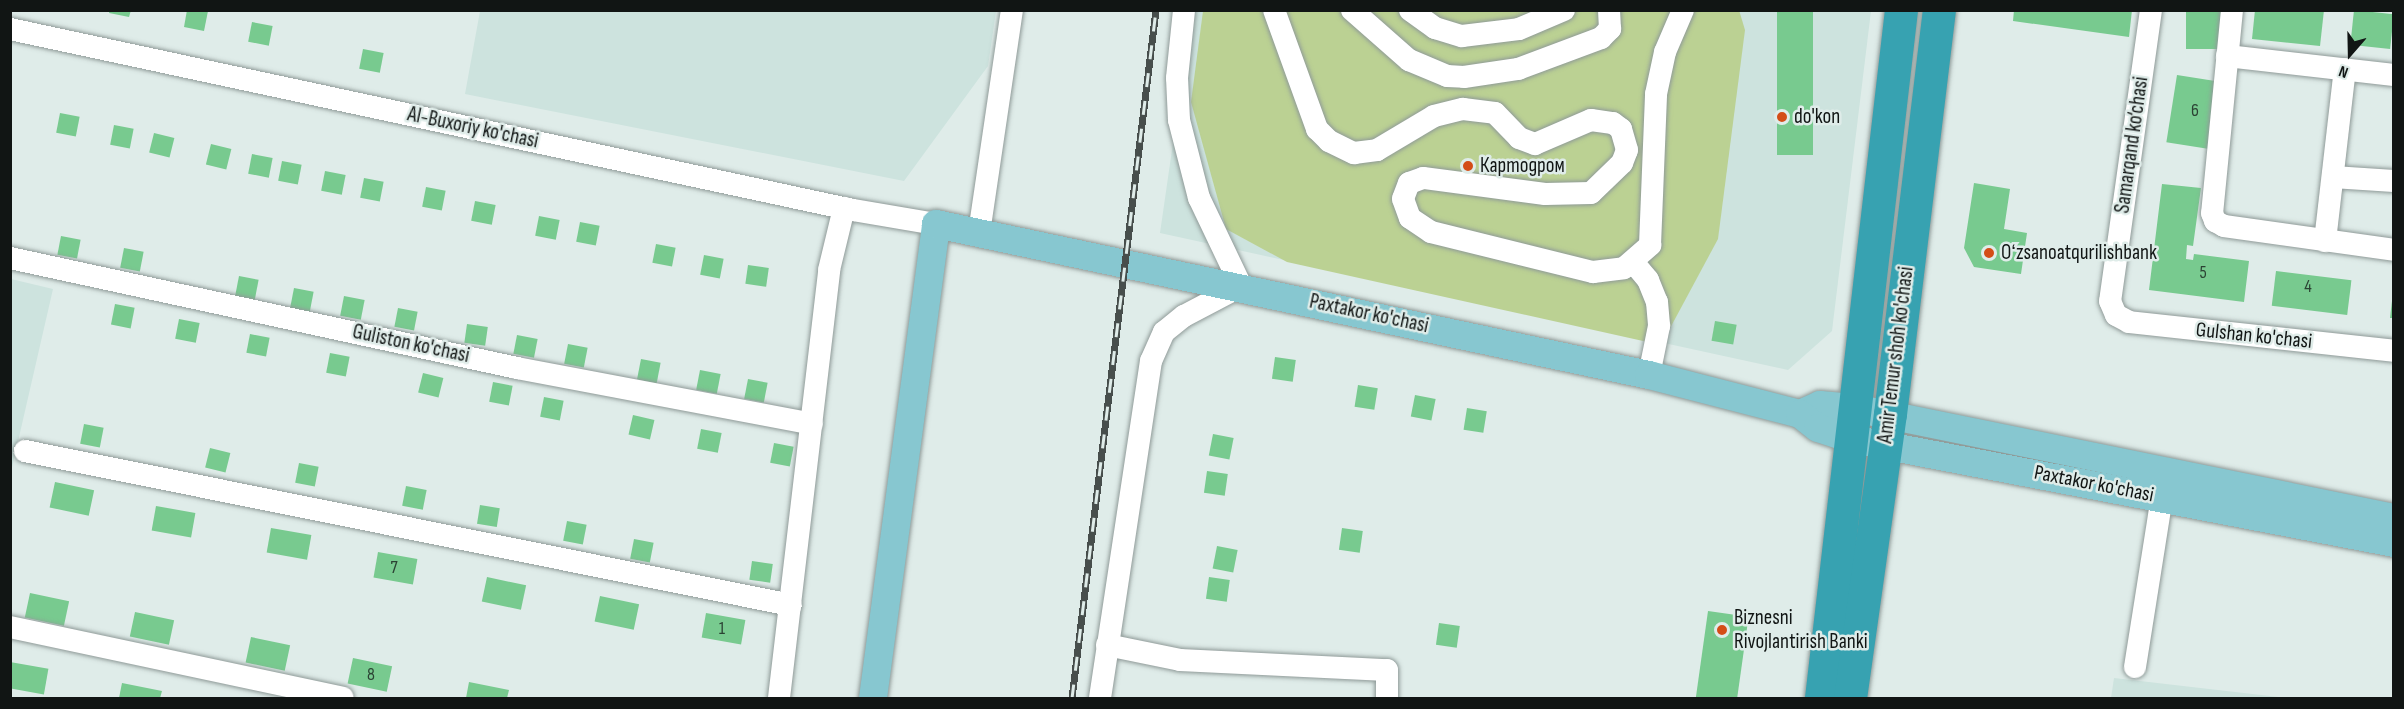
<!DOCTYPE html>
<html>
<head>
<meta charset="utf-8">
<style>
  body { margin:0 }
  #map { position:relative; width:2404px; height:709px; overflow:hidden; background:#dfece9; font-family:"Sofia Sans Condensed",sans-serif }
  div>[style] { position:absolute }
  .built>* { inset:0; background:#cde3de }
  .green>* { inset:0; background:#bbd193 }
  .building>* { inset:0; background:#78ca8f; transform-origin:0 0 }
  .roads { filter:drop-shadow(0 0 2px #8f9a98) drop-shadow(0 0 2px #8f9a98) }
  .minor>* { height:22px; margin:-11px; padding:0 11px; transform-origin:11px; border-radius:11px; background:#fff }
  .major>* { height:28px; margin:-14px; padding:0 14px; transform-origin:14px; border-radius:14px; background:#87c7d0 }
  .highway>* { height:33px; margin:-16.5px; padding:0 16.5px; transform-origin:16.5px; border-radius:16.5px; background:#37a2b1 }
  .rail>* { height:7px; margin-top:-3.5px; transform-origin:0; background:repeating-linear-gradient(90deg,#dfece9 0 14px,#474e4c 0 28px); box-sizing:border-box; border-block:2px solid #474e4c }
  .dots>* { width:16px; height:16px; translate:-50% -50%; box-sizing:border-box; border:3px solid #dfece9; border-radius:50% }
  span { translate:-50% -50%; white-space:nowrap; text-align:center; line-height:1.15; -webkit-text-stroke:5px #dfece9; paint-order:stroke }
  .number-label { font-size:18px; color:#2b4233 }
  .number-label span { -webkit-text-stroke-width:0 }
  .poi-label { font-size:21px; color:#111514 }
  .left { translate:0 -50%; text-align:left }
  .street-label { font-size:21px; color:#111514 }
  .frame { position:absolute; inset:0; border:12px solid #111514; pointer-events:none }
  .north { position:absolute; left:2320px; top:24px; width:60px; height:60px; -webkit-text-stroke:4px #dfece9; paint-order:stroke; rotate:200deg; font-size:16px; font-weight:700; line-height:24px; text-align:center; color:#111514 }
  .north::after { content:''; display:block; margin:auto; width:21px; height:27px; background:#111514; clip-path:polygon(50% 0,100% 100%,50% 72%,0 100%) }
</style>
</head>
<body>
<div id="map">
  <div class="built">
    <i style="clip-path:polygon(480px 11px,480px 10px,996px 11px,988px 66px,904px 181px,465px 94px)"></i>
    <i style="clip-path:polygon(1192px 11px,1871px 11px,1832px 331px,1788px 370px,1160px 233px)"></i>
    <i style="clip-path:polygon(11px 279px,53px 289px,11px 472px)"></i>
    <i style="clip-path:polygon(2114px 678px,2287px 698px,2111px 698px)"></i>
  </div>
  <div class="green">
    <i style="clip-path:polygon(1739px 10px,1745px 30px,1718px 239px,1661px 345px,1287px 262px,1226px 229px,1191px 102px,1203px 11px)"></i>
  </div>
  <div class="building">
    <i style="clip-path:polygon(110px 10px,131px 10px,129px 17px,109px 13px)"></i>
    <i style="clip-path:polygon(187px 10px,208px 11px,204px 31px,184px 27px)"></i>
    <i style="left:1777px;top:10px;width:36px;height:145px"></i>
    <i style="clip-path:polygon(2014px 10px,2132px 10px,2129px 37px,2013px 21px)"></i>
    <i style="left:2186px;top:10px;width:39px;height:39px"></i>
    <i style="clip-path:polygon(2255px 10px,2324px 10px,2320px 46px,2252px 39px)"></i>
    <i style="left:2354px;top:10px;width:40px;height:35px;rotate:6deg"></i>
    <i style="left:252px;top:22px;width:21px;height:20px;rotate:11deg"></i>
    <i style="left:363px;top:49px;width:21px;height:20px;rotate:11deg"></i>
    <i style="left:2177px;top:75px;width:45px;height:68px;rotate:9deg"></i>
    <i style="left:60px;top:113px;width:20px;height:20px;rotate:11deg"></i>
    <i style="left:114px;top:125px;width:20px;height:20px;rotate:11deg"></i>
    <i style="left:154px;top:133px;width:21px;height:20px;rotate:14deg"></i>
    <i style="left:211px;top:144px;width:21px;height:21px;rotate:14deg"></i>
    <i style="left:252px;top:154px;width:21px;height:20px;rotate:11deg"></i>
    <i style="left:282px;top:161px;width:20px;height:20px;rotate:11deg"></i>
    <i style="left:325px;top:171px;width:21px;height:20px;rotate:11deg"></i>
    <i style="left:364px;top:178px;width:20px;height:20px;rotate:11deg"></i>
    <i style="clip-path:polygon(1974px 183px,2010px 189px,2004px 229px,2027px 233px,2021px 274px,1974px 267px,1964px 248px)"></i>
    <i style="clip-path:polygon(2162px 184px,2201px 188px,2193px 246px,2187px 245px,2186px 259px,2193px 260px,2194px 254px,2249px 261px,2244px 302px,2149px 290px)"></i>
    <i style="left:426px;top:187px;width:20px;height:20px;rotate:11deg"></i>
    <i style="left:475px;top:201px;width:21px;height:20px;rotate:11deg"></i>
    <i style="left:539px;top:216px;width:21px;height:20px;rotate:11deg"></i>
    <i style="left:580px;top:222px;width:20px;height:20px;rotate:11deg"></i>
    <i style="left:61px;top:236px;width:20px;height:19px;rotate:11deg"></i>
    <i style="left:656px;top:244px;width:20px;height:19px;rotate:11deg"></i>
    <i style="left:124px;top:248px;width:20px;height:20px;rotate:11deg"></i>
    <i style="left:704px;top:255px;width:20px;height:20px;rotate:11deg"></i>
    <i style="left:748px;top:265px;width:21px;height:19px;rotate:8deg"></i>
    <i style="left:2276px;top:271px;width:76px;height:35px;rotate:7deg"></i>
    <i style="left:239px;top:276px;width:20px;height:20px;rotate:11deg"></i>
    <i style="left:294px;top:288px;width:20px;height:20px;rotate:11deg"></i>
    <i style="left:344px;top:296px;width:21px;height:20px;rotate:11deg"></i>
    <i style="clip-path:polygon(2392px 301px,2394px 301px,2394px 318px,2390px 318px)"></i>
    <i style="left:115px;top:304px;width:20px;height:21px;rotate:11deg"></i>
    <i style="left:398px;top:308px;width:20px;height:19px;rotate:11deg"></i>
    <i style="left:179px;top:319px;width:21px;height:20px;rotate:11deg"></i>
    <i style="left:1715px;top:321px;width:22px;height:20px;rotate:10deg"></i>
    <i style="left:467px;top:324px;width:21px;height:19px;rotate:8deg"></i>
    <i style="left:250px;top:334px;width:20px;height:19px;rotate:11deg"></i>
    <i style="left:517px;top:335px;width:21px;height:19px;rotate:11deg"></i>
    <i style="left:568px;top:344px;width:20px;height:20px;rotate:11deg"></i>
    <i style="left:330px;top:353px;width:20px;height:20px;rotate:11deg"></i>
    <i style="left:1275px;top:357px;width:21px;height:22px;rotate:8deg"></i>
    <i style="left:641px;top:359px;width:20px;height:21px;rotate:11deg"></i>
    <i style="left:700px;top:370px;width:21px;height:20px;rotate:11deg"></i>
    <i style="left:423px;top:373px;width:21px;height:20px;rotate:14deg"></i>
    <i style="left:748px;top:379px;width:20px;height:20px;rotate:11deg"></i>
    <i style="left:493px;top:382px;width:20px;height:20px;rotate:11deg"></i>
    <i style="left:1358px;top:385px;width:20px;height:22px;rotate:9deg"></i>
    <i style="left:1415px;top:395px;width:21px;height:22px;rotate:11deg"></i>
    <i style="left:544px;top:397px;width:20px;height:20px;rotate:11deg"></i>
    <i style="left:1467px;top:408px;width:20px;height:22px;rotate:9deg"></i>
    <i style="left:633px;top:415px;width:22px;height:20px;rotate:13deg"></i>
    <i style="left:84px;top:424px;width:20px;height:20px;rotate:11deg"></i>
    <i style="left:701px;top:429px;width:21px;height:20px;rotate:11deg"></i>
    <i style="left:1213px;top:434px;width:21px;height:22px;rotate:11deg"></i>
    <i style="left:774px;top:443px;width:20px;height:20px;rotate:11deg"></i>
    <i style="left:210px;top:448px;width:21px;height:20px;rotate:14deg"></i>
    <i style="left:299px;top:463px;width:20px;height:20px;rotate:11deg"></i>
    <i style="left:1207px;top:471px;width:21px;height:22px;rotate:8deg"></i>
    <i style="left:55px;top:482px;width:40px;height:26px;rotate:12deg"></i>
    <i style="left:406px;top:486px;width:21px;height:20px;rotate:11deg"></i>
    <i style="left:480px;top:505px;width:20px;height:19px;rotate:9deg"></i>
    <i style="left:156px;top:506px;width:40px;height:25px;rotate:10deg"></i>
    <i style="left:567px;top:521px;width:20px;height:20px;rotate:11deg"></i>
    <i style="left:271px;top:528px;width:41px;height:25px;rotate:10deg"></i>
    <i style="left:1342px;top:528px;width:21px;height:22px;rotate:8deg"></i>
    <i style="left:634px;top:539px;width:20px;height:20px;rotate:11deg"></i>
    <i style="left:1217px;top:546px;width:21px;height:23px;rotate:11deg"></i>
    <i style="left:378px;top:552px;width:40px;height:26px;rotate:10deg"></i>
    <i style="left:752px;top:561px;width:21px;height:19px;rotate:8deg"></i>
    <i style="left:487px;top:577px;width:40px;height:25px;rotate:12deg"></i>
    <i style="left:1209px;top:577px;width:21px;height:22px;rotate:8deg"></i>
    <i style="left:30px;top:593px;width:40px;height:25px;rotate:12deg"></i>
    <i style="left:600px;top:596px;width:40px;height:26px;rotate:12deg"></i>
    <i style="left:1708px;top:611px;width:41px;height:88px;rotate:8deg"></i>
    <i style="left:135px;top:612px;width:40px;height:25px;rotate:12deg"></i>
    <i style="left:706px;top:613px;width:40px;height:25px;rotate:10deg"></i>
    <i style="left:1439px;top:623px;width:21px;height:22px;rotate:8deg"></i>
    <i style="left:251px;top:637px;width:40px;height:26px;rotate:12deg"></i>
    <i style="left:353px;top:658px;width:40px;height:26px;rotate:12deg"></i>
    <i style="left:10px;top:662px;width:39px;height:26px;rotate:10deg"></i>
    <i style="clip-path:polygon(469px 682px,509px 690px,507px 698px,466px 698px)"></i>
    <i style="clip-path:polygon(122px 683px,162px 691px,160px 698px,119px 698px)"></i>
  </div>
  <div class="roads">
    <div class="minor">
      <i style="left:1274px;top:10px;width:127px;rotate:70.1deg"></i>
      <i style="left:1317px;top:129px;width:17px;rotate:45deg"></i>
      <i style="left:1329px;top:141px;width:28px;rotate:26deg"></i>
      <i style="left:1354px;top:153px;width:23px;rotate:-7deg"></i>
      <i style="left:1377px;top:150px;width:66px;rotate:-30.8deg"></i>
      <i style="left:1434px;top:116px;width:30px;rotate:-14deg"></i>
      <i style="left:1463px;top:109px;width:32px;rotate:7deg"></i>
      <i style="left:1495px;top:113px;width:35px;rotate:46deg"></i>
      <i style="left:1519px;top:138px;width:17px;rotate:21deg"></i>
      <i style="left:1535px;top:144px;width:61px;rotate:-23.2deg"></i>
      <i style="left:1591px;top:120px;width:22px;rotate:8deg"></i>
      <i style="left:1613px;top:123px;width:10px;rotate:37deg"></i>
      <i style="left:1621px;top:129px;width:22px;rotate:74deg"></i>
      <i style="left:1627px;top:150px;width:14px;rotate:111deg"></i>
      <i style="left:1622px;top:163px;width:43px;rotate:135.9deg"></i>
      <i style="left:1591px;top:193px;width:46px;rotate:178.8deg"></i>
      <i style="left:1545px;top:194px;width:123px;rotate:-172.5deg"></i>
      <i style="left:1423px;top:178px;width:15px;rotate:160deg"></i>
      <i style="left:1409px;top:183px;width:17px;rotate:111deg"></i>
      <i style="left:1403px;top:199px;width:20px;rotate:70deg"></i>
      <i style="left:1410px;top:218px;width:25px;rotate:34deg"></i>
      <i style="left:1431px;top:232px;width:167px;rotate:13.9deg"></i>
      <i style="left:1593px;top:272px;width:31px;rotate:-7deg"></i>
      <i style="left:1624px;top:268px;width:35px;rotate:-41deg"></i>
      <i style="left:1650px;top:245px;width:151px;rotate:-87.7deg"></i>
      <i style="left:1656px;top:94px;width:43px;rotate:-77.9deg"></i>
      <i style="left:1665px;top:52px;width:46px;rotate:-66.8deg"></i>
      <i style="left:1352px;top:10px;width:76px;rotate:41.3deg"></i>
      <i style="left:1409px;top:60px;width:41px;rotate:22.8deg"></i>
      <i style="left:1447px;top:76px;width:17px;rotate:3deg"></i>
      <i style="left:1464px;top:77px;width:55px;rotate:-8.4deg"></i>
      <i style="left:1518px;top:69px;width:89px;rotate:-20.5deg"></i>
      <i style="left:1601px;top:38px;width:13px;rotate:-45deg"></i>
      <i style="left:1610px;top:29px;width:19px;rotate:-93deg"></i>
      <i style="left:1410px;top:10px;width:31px;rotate:36deg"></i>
      <i style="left:1435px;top:28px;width:28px;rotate:17deg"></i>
      <i style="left:1462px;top:36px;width:57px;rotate:-7deg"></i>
      <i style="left:1519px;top:29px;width:49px;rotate:-22.9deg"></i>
      <i style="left:2151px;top:10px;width:294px;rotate:98deg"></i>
      <i style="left:2110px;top:301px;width:15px;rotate:67deg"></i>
      <i style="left:2116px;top:315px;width:15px;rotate:28deg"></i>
      <i style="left:2129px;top:322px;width:267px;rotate:6.2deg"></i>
      <i style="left:2232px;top:10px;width:204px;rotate:95.6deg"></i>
      <i style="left:2212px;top:213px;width:9px;rotate:69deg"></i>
      <i style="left:2215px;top:221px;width:10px;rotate:29deg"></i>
      <i style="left:2224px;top:226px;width:172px;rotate:8deg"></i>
      <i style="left:10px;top:29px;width:862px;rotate:12.12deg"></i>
      <i style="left:853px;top:210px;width:84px;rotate:9.6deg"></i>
      <i style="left:2227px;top:56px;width:168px;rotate:6.5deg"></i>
      <i style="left:2333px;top:177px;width:61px;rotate:3.8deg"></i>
      <i style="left:979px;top:233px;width:225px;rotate:-81.6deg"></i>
      <i style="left:2325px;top:241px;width:173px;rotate:-83.4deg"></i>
      <i style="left:10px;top:258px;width:519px;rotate:12.24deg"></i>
      <i style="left:517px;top:368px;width:300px;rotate:10.7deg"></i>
      <i style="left:1633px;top:262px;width:23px;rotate:50deg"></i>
      <i style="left:1648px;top:280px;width:24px;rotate:68deg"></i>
      <i style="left:1657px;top:302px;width:24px;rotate:85deg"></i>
      <i style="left:1659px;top:326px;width:50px;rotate:101.5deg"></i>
      <i style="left:25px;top:451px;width:781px;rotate:11.37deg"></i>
      <i style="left:10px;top:627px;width:340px;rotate:12deg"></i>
      <i style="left:1107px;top:645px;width:75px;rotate:11.6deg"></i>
      <i style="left:1180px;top:660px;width:207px;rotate:2.8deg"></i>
      <i style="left:1387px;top:670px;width:28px;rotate:90deg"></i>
      <i style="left:2135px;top:667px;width:173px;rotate:-81deg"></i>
      <i style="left:779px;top:698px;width:431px;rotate:-83.3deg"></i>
      <i style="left:829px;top:270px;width:64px;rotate:-76.4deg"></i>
      <i style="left:1100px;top:698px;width:341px;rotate:-81.4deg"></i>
      <i style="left:1151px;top:361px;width:32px;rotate:-66deg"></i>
      <i style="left:1164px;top:332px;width:26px;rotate:-39deg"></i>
      <i style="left:1184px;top:316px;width:64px;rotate:-27.8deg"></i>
      <i style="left:1241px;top:286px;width:98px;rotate:-115.5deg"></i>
      <i style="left:1199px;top:198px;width:81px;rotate:-104.4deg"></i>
      <i style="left:1179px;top:120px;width:42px;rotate:-92.7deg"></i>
      <i style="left:1177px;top:78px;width:68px;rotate:-84.1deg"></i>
    </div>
    <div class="major">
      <i style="left:1800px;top:414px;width:22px;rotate:-24deg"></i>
      <i style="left:1820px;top:405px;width:34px;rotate:5deg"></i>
      <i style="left:1854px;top:408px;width:551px;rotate:11.51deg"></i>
      <i style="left:873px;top:698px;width:478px;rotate:-82.4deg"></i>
      <i style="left:936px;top:224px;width:729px;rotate:11.96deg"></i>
      <i style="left:1649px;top:375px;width:156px;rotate:14.5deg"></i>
      <i style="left:1800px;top:414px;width:23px;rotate:38deg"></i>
      <i style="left:1818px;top:428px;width:35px;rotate:18deg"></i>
      <i style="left:1851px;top:439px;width:553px;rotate:10.84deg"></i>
    </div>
    <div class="highway">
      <i style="left:1821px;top:698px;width:693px;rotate:-83.37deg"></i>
      <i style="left:1850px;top:698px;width:287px;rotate:-82deg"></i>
      <i style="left:1890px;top:414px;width:407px;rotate:-83.1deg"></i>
    </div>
  </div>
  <div class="rail">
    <i style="left:1072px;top:698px;width:693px;rotate:-83.04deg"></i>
  </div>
  <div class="dots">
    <i style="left:1782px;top:117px;background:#d44d17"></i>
    <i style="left:1468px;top:166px;background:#d44d17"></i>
    <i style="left:1989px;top:253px;background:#d44d17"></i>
    <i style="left:1722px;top:630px;background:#d44d17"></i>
  </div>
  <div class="number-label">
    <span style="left:2195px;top:111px">6</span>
    <span style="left:2203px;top:273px">5</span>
    <span style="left:2308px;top:287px">4</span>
    <span style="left:394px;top:568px">7</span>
    <span style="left:722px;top:629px">1</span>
    <span style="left:371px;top:675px">8</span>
  </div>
  <div class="poi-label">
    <span class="left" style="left:1794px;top:117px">do'kon</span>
    <span class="left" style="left:1480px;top:166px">Картодром</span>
    <span class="left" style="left:2001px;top:253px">Oʻzsanoatqurilishbank</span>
    <span class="left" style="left:1734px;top:630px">Biznesni<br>Rivojlantirish Banki</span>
  </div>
  <div class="street-label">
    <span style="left:473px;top:128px;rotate:12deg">Al-Buxoriy ko'chasi</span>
    <span style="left:2132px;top:145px;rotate:-82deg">Samarqand ko‘chasi</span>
    <span style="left:1369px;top:314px;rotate:12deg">Paxtakor ko'chasi</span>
    <span style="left:2254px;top:336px;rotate:6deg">Gulshan ko'chasi</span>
    <span style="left:411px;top:344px;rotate:12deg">Guliston ko'chasi</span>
    <span style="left:1896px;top:355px;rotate:-83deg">Amir Temur shoh ko'chasi</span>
    <span style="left:2094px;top:484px;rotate:11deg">Paxtakor ko'chasi</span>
  </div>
  <div class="frame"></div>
  <div class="north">N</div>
</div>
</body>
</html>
